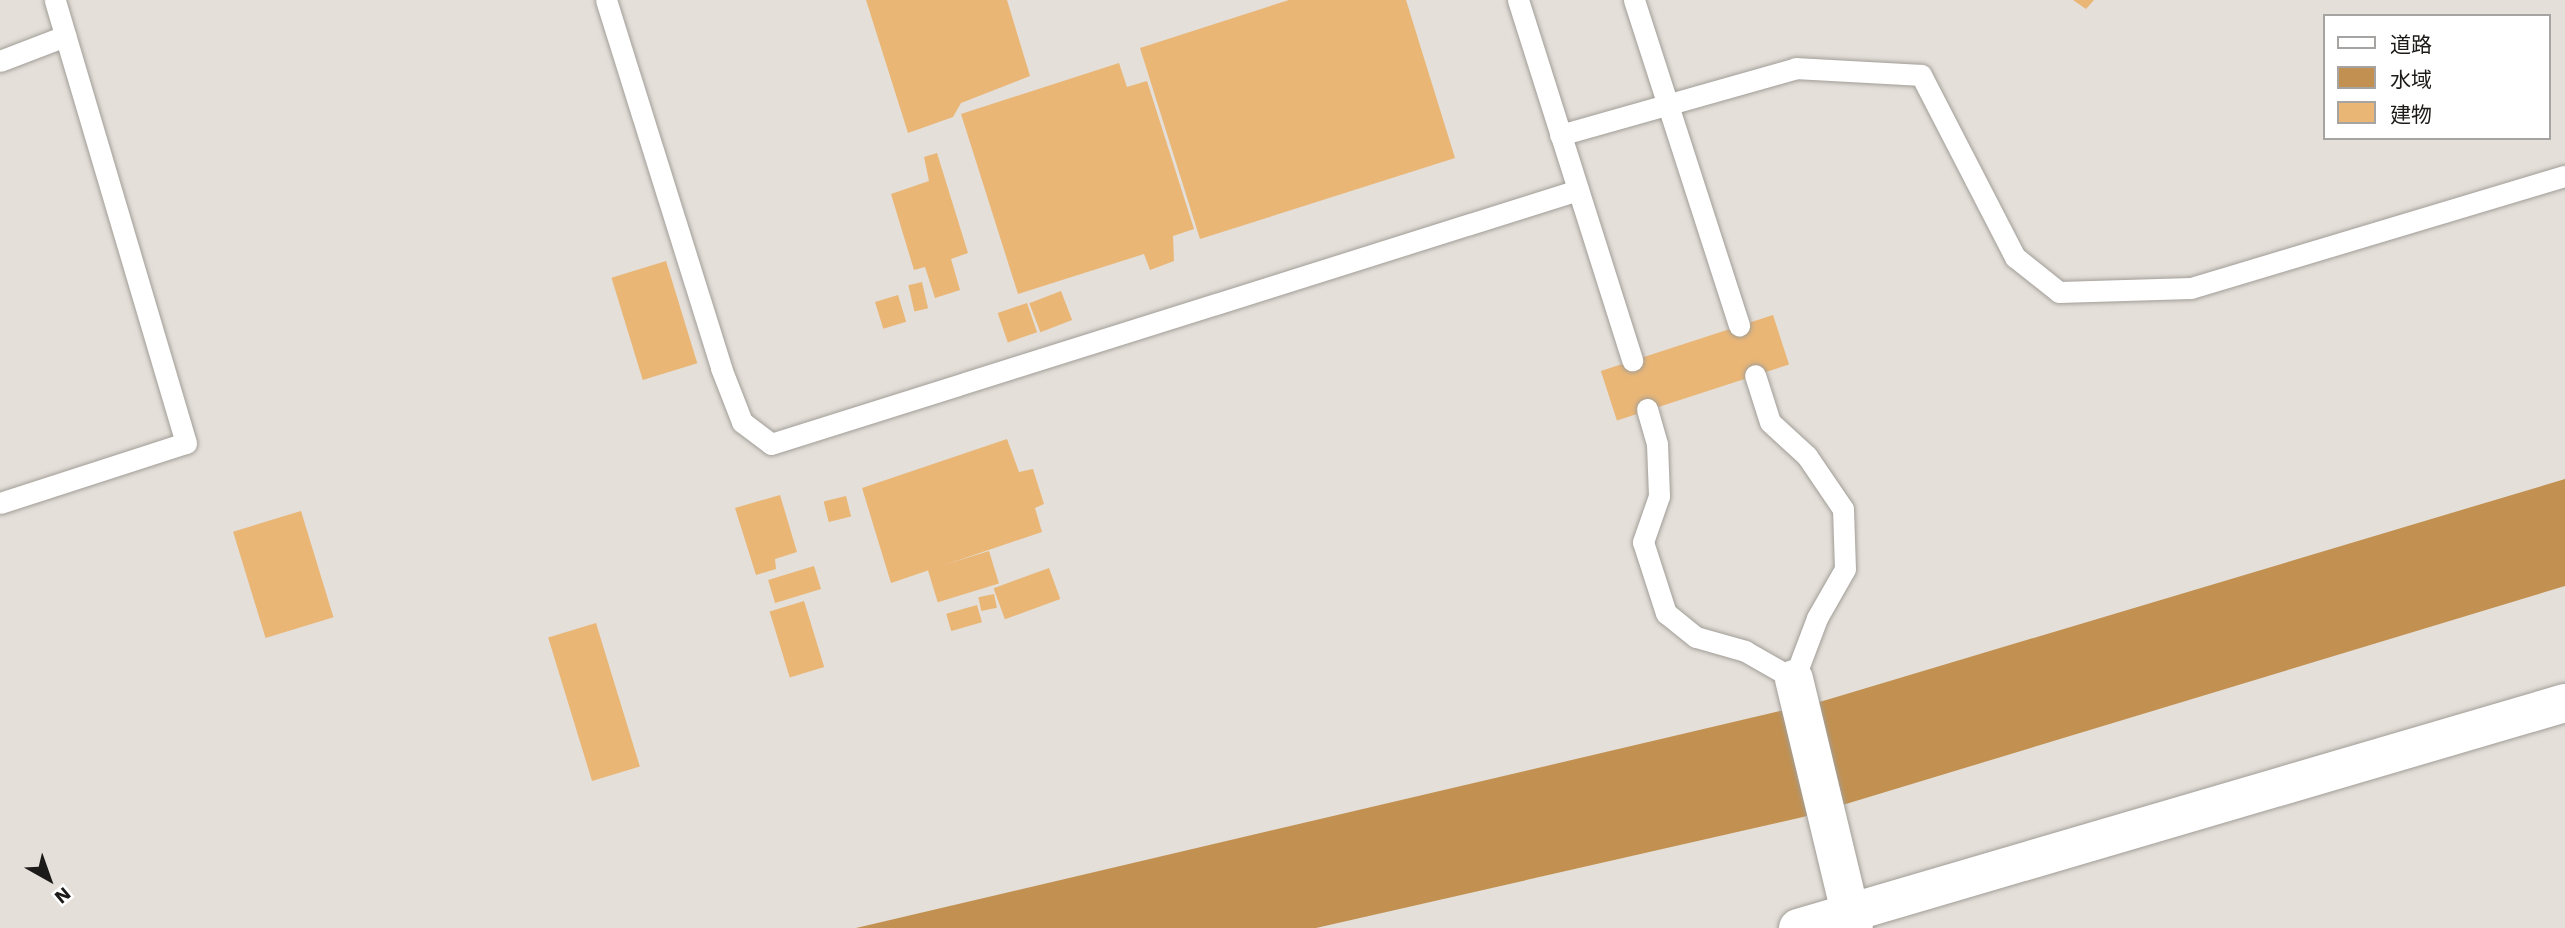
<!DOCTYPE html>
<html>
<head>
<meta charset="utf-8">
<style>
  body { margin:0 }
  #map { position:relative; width:2565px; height:928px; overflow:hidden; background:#e4dfd9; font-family:"Work Sans","Noto Sans JP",sans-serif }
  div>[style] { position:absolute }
  .water>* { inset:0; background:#c29151 }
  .building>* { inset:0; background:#e9b676; transform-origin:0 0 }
  .roads { filter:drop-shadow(0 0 2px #a19d97) drop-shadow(0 0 2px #a19d97) }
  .lane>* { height:21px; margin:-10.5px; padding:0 10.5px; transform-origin:10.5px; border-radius:10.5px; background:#fff }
  .secondary>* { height:38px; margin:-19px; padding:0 19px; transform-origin:19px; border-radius:19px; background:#fff }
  span { translate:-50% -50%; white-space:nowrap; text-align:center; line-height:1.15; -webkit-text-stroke:7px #fff; paint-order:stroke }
  .legend { position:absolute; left:2323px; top:14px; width:228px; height:126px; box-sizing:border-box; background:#fff; border:2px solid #a5a4a3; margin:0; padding:9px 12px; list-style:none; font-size:21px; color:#1d1b19 }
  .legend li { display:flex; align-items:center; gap:14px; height:35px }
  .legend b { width:35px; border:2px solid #a5a4a3 }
  .north { position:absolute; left:14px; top:844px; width:70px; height:70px; -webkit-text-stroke:5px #fff; paint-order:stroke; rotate:140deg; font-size:19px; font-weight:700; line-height:28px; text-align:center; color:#1d1b19 }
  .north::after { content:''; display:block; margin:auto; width:24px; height:32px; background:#1d1b19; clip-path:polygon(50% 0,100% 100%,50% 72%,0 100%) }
</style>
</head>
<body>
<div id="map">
  <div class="water">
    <i style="clip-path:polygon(2565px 479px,2565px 586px,1803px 817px,1316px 928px,856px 928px,1823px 701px)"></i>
  </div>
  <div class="building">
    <i style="clip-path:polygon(866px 0,1007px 0,1030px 76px,961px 103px,953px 117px,908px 133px)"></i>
    <i style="clip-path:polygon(1289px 0,1406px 0,1455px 158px,1200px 239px,1140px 48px)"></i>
    <i style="clip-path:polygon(2073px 0,2094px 0,2086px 9px)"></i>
    <i style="clip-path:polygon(1119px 63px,1127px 87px,1147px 81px,1194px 229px,1173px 236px,1174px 261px,1150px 270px,1144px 254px,1018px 294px,961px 114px)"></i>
    <i style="clip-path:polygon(937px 153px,968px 253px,951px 259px,960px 290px,935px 298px,925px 267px,914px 270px,891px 194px,929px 181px,924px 157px)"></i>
    <i style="left:666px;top:261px;width:107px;height:57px;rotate:73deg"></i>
    <i style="left:922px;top:282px;width:27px;height:14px;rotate:77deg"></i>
    <i style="left:1061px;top:291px;width:31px;height:34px;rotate:69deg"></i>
    <i style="left:898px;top:295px;width:28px;height:24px;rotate:73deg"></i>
    <i style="left:1027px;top:303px;width:31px;height:31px;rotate:71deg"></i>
    <i style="left:1773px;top:315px;width:52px;height:181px;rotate:72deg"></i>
    <i style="clip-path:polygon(1007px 439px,1019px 472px,1033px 469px,1044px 504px,1035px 508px,1042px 532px,891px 583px,862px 488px)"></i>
    <i style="clip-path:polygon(780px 495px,797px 552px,775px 559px,776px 569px,756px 575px,735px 508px)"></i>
    <i style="left:846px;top:496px;width:21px;height:23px;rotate:76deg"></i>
    <i style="left:301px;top:511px;width:111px;height:71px;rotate:73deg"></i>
    <i style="left:989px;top:551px;width:34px;height:64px;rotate:73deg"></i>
    <i style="left:814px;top:566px;width:24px;height:48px;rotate:73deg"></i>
    <i style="left:1049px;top:568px;width:33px;height:59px;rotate:70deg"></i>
    <i style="left:994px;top:594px;width:14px;height:16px;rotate:78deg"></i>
    <i style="left:804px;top:601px;width:69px;height:36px;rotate:73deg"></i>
    <i style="left:977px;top:605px;width:18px;height:32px;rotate:74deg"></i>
    <i style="left:596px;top:623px;width:150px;height:50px;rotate:73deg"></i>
  </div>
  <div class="roads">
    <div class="lane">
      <i style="left:606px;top:0;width:386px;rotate:72.6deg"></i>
      <i style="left:721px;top:368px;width:58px;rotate:68.7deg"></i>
      <i style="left:742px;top:422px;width:36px;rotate:37deg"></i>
      <i style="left:771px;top:444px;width:846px;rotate:-17.47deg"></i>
      <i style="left:1518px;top:0;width:378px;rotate:72.4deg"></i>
      <i style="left:1634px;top:0;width:342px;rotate:72.1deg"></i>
      <i style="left:0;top:61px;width:70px;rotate:-21deg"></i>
      <i style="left:1560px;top:135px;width:245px;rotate:-15.8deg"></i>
      <i style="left:1796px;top:68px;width:125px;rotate:3.2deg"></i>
      <i style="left:1921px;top:75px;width:205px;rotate:62.7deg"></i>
      <i style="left:2015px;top:257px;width:56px;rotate:38.5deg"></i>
      <i style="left:2059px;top:292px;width:132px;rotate:-1.7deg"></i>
      <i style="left:2191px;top:288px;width:390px;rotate:-16.7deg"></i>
      <i style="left:1647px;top:409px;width:36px;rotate:74deg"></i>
      <i style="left:1657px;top:444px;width:52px;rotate:87.8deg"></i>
      <i style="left:1659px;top:496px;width:49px;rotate:109.2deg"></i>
      <i style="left:1643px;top:542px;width:75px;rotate:72.1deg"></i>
      <i style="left:1666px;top:613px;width:38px;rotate:39deg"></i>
      <i style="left:1696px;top:637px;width:51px;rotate:15.9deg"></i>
      <i style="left:1745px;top:651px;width:56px;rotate:29.7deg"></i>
      <i style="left:1794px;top:679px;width:65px;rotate:-69.3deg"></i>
      <i style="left:1817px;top:618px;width:56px;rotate:-60.3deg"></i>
      <i style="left:1845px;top:569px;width:60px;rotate:-91.9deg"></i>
      <i style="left:1843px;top:509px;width:64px;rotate:-124.2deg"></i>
      <i style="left:1807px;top:456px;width:50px;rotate:-137.4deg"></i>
      <i style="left:1770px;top:422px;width:49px;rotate:-107.7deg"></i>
      <i style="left:0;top:503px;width:195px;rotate:-17.9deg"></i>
      <i style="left:186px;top:443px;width:462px;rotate:-106.5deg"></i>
    </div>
    <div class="secondary">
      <i style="left:1794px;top:679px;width:256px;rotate:76.5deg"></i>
      <i style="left:1798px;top:928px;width:799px;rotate:-16.35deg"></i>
    </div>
  </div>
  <ul class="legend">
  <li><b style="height:9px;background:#fff"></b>道路</li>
  <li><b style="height:19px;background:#c29151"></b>水域</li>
  <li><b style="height:19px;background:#e9b676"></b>建物</li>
  </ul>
  <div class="north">N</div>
</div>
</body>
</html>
